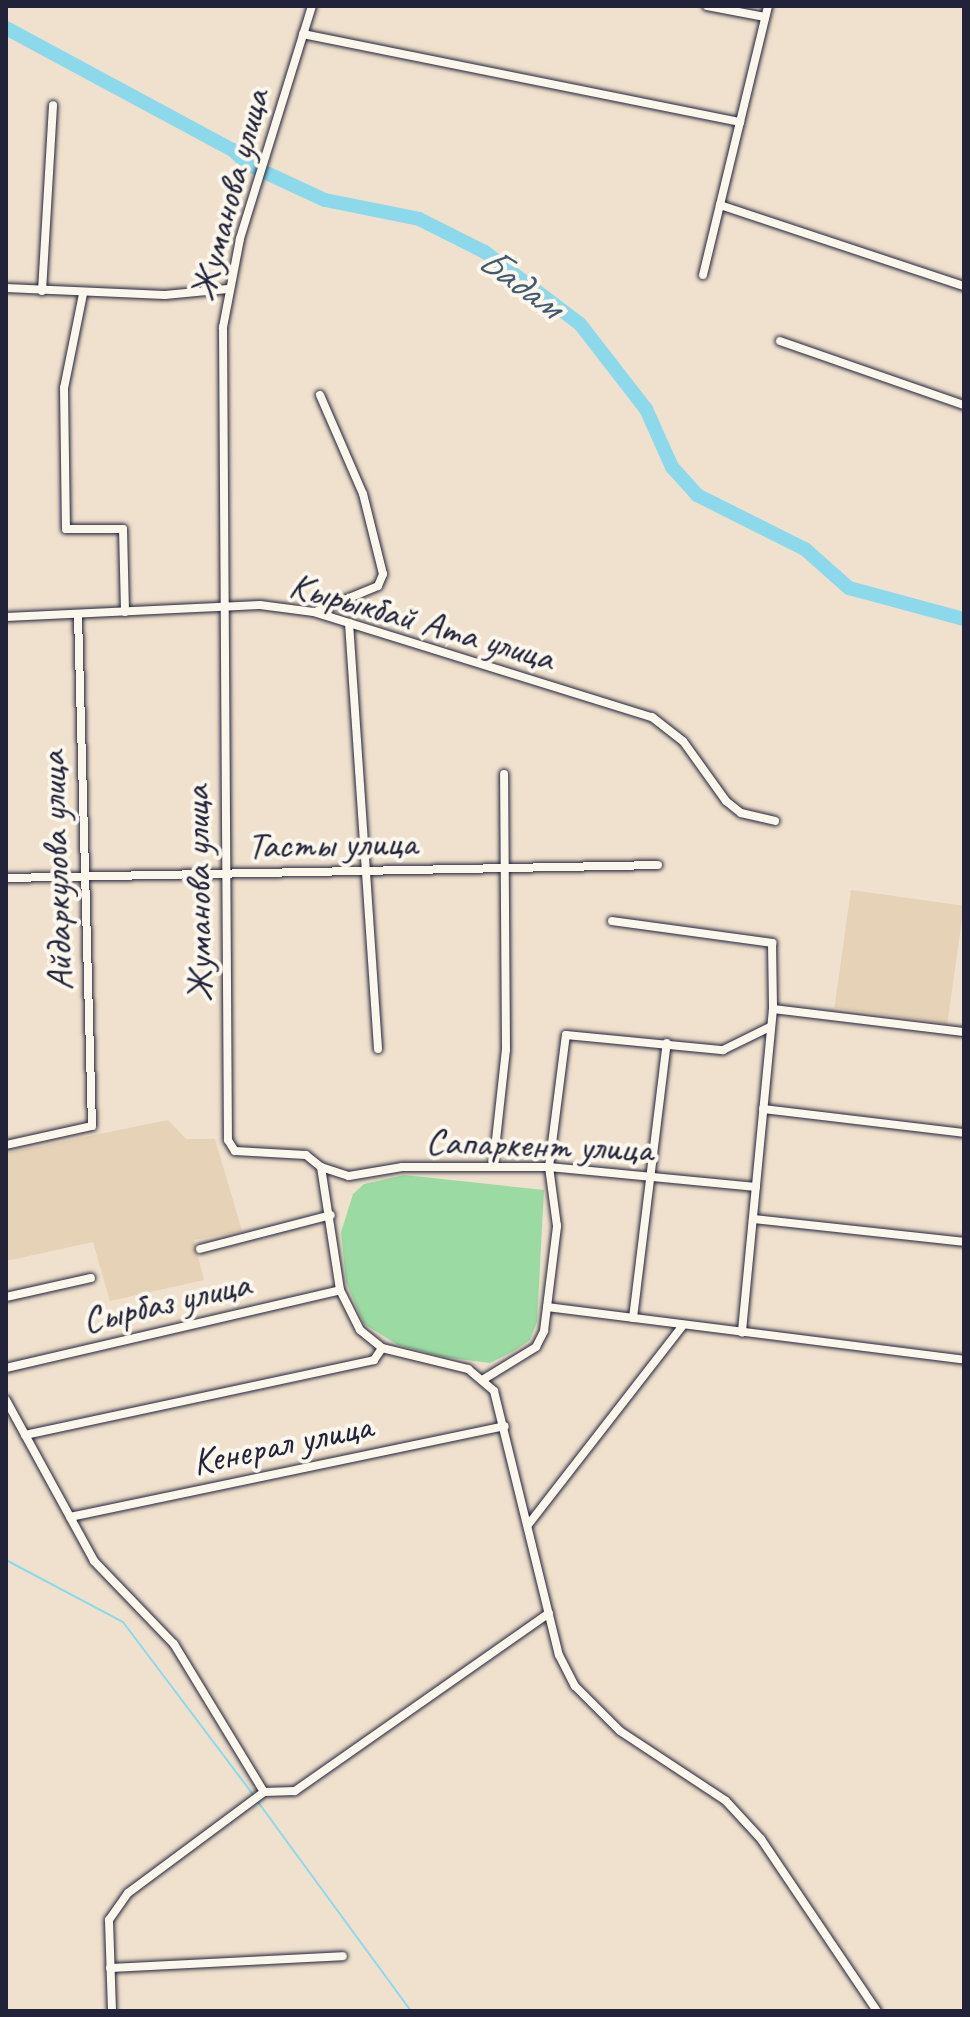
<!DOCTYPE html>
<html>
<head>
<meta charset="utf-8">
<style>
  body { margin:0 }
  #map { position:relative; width:970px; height:2017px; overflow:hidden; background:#efe1cd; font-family:Caveat,sans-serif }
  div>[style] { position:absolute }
  .built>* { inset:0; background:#e6d2b7; transform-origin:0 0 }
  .green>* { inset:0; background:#9cdaa3 }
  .stream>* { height:2px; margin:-1px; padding:0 1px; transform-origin:1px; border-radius:1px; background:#8cd9ec }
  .river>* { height:14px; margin:-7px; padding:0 7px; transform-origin:7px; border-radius:7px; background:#8cd9ec }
  .roads { filter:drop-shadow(0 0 2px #22223b) drop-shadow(0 0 2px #22223b) }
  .minor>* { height:8px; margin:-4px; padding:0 4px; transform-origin:4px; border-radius:4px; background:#fbf7ec }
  span { translate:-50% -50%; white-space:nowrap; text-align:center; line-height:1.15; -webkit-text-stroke:8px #fbf7ec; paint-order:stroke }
  .street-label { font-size:38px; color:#22223b }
  .water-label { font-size:40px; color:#425970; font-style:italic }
  .frame { position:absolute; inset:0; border:8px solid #22223b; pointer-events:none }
</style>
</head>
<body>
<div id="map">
  <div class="built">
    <i style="left:851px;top:890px;width:114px;height:119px;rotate:8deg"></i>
    <i style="clip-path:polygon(168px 1120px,186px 1139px,215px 1139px,242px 1231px,194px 1240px,204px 1280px,110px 1301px,93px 1242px,6px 1261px,6px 1153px)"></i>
  </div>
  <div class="green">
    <i style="clip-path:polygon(404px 1175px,544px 1190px,537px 1322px,530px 1340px,514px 1351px,490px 1363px,443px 1357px,398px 1345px,364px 1324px,346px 1282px,341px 1232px,353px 1194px,364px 1184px)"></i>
  </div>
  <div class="stream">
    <i style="left:6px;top:1560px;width:132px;rotate:27.9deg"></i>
    <i style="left:123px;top:1622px;width:219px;rotate:53deg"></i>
    <i style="left:258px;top:1802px;width:259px;rotate:53.8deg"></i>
  </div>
  <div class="river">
    <i style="left:6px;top:28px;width:258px;rotate:28.3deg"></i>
    <i style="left:233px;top:150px;width:20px;rotate:45deg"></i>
    <i style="left:247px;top:164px;width:86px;rotate:24.8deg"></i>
    <i style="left:325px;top:200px;width:96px;rotate:11.4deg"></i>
    <i style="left:419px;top:219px;width:74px;rotate:26.6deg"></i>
    <i style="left:485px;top:252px;width:119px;rotate:37.2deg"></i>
    <i style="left:580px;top:324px;width:108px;rotate:52.2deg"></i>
    <i style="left:646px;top:409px;width:64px;rotate:65.9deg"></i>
    <i style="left:672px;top:467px;width:38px;rotate:48deg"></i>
    <i style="left:697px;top:495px;width:121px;rotate:26.6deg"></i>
    <i style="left:805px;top:549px;width:59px;rotate:41.6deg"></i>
    <i style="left:849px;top:588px;width:119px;rotate:15.1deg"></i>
  </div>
  <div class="roads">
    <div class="minor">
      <i style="left:312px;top:6px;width:244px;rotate:107.2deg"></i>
      <i style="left:240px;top:239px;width:90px;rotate:100.9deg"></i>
      <i style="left:223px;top:327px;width:813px;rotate:89.65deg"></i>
      <i style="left:228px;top:1140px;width:13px;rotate:58deg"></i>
      <i style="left:235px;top:1151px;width:71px;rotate:3.2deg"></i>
      <i style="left:306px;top:1155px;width:19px;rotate:39deg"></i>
      <i style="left:321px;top:1167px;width:124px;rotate:81.2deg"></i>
      <i style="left:340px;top:1290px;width:45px;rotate:63.4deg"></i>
      <i style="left:360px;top:1330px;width:28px;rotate:39deg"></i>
      <i style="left:382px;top:1348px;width:89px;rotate:13.7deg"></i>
      <i style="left:468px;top:1369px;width:34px;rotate:40deg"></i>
      <i style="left:494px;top:1391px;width:272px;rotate:76.2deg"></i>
      <i style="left:559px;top:1655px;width:35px;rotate:63deg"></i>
      <i style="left:575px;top:1686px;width:64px;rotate:45deg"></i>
      <i style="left:620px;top:1731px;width:127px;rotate:33.4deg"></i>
      <i style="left:726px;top:1801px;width:52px;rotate:47.4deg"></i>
      <i style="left:761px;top:1839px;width:207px;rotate:56deg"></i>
      <i style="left:707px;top:6px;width:59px;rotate:10.7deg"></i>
      <i style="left:303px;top:34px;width:446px;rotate:11.4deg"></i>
      <i style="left:720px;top:205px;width:257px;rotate:18.4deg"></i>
      <i style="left:703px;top:275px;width:277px;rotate:-76.4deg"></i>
      <i style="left:6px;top:288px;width:159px;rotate:2.5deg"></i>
      <i style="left:165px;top:295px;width:63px;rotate:-5.4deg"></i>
      <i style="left:42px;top:291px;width:186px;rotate:-86.6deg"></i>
      <i style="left:83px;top:294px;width:96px;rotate:101.4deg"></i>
      <i style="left:64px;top:388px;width:141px;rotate:89.2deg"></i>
      <i style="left:66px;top:529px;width:57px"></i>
      <i style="left:123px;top:529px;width:83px;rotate:88.6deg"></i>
      <i style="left:780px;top:341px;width:195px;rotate:19.2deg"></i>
      <i style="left:315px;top:612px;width:68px;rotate:-22.4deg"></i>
      <i style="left:378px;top:586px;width:13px;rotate:-67deg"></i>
      <i style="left:383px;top:574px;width:82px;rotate:-104deg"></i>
      <i style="left:363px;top:494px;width:108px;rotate:-113.5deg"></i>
      <i style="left:6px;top:617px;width:254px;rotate:-2.7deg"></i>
      <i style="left:260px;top:605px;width:54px;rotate:7.4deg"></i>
      <i style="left:314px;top:612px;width:354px;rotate:17.3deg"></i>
      <i style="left:652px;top:717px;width:39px;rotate:38deg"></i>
      <i style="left:683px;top:741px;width:74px;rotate:54.4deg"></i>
      <i style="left:726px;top:801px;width:19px;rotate:39deg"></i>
      <i style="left:741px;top:813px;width:35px;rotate:13deg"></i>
      <i style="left:349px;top:623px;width:427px;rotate:86.1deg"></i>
      <i style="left:6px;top:878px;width:652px;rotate:-1.14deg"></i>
      <i style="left:612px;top:921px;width:162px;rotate:7.8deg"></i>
      <i style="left:772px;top:943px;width:66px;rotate:89.1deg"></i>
      <i style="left:773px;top:1009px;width:325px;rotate:95.5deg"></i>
      <i style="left:773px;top:1009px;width:192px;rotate:6.9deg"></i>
      <i style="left:763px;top:1109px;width:202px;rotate:6.8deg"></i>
      <i style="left:6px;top:1145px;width:88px;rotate:-12.5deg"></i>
      <i style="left:92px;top:1126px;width:511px;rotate:-91.57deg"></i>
      <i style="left:321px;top:1167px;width:29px;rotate:18deg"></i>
      <i style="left:349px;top:1176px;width:54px;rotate:-9.6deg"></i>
      <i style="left:402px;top:1167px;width:147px"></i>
      <i style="left:549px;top:1167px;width:208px;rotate:5.5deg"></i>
      <i style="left:493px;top:1167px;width:118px;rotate:-83.7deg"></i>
      <i style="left:506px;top:1050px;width:276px;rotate:-90.4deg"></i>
      <i style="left:753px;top:1219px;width:212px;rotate:6.2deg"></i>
      <i style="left:200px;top:1249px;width:135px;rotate:-14.5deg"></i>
      <i style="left:6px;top:1297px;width:87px;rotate:-12.6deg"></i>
      <i style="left:547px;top:1307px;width:420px;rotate:7.2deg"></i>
      <i style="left:633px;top:1318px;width:277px;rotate:-83deg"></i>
      <i style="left:6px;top:1368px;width:343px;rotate:-13.1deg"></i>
      <i style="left:484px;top:1379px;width:61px;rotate:-31.6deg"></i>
      <i style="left:536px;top:1347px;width:18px;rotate:-63deg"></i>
      <i style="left:544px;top:1331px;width:106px;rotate:-82.9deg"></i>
      <i style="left:557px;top:1226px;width:60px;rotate:-97.7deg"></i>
      <i style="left:549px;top:1167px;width:133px;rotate:-82.7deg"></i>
      <i style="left:566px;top:1035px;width:158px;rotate:5.5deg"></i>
      <i style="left:723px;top:1050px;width:52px;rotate:-26.1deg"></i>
      <i style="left:6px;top:1400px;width:183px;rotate:61.3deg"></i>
      <i style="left:94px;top:1561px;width:115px;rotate:46.1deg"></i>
      <i style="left:174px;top:1644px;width:173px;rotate:58.7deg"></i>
      <i style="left:25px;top:1435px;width:357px;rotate:-12.1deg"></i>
      <i style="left:374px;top:1360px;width:14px;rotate:-56deg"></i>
      <i style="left:70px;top:1517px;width:444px;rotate:-11.8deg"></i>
      <i style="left:528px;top:1525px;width:253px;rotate:-52.2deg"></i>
      <i style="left:110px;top:1968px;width:233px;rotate:-2.9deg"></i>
      <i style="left:112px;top:2011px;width:91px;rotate:-91.9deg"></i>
      <i style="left:109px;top:1920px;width:33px;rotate:-55deg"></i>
      <i style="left:128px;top:1893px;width:169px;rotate:-36.6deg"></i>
      <i style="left:264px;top:1792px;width:31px;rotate:-2deg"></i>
      <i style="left:295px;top:1791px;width:310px;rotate:-35deg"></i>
    </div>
  </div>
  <div class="street-label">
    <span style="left:229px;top:195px;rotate:-75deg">Жуманова улица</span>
    <span style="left:422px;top:621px;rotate:16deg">Кырыкбай Ата улица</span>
    <span style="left:332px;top:844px;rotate:-1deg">Тасты улица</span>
    <span style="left:56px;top:871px;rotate:-92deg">Айдаркулова улица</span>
    <span style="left:198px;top:894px;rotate:-91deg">Жуманова улица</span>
    <span style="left:539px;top:1145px;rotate:2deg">Сапаркент улица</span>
    <span style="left:166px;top:1302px;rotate:-13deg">Сырбаз улица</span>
    <span style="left:282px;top:1444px;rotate:-12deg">Кенерал улица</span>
  </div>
  <div class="water-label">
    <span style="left:520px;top:282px;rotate:36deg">Бадам</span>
  </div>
  <div class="frame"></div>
</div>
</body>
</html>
